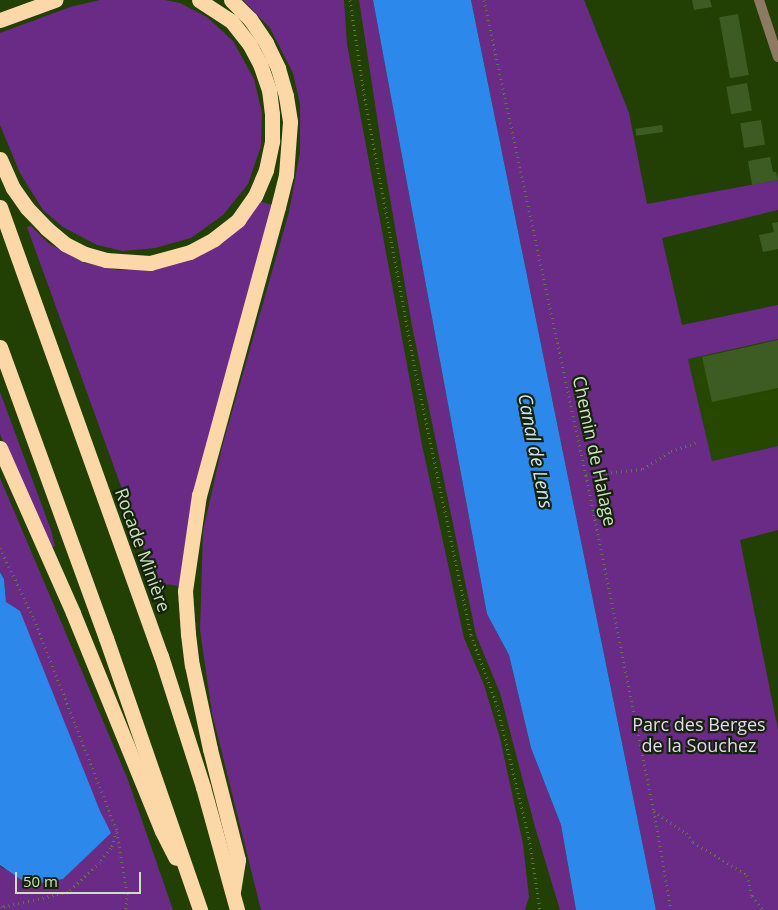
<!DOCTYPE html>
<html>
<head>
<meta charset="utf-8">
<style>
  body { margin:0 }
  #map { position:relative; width:778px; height:910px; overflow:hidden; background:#224003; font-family:"Open Sans",sans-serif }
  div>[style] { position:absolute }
  .built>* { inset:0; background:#254700 }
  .green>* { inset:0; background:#692b86 }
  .water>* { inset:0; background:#2c88ea }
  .building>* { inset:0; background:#3c5c23; transform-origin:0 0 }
  .path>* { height:3px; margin-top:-1.5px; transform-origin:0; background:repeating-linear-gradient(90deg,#5d7745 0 1px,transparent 0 5px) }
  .minor>* { height:10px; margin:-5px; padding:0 5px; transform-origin:5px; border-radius:5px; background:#8d7a62 }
  .motorway>* { height:15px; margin:-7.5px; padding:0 7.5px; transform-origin:7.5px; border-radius:7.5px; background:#fcd7a8 }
  span { translate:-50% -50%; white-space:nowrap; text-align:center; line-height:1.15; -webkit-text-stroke:4.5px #15230b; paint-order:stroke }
  .street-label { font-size:18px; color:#cce0c1 }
  .park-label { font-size:18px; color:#e7d6f1 }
  .water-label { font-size:19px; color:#cde1f9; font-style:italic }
  .scale { position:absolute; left:15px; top:872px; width:126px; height:22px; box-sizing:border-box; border:2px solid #cce0c1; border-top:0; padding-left:6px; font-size:15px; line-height:18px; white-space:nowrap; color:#cce0c1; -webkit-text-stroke:4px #15230b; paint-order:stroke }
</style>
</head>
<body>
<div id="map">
  <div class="built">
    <i style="clip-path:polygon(778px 339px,778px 446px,712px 461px,688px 359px)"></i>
  </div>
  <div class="green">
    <i style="clip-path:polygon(100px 0,165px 0,180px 3px,207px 17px,233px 41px,254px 79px,262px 113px,261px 146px,248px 184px,223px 215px,191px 238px,155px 248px,123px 251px,97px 245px,63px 227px,43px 210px,20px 173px,0 125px,0 33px,70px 7px)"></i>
    <i style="clip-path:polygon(243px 0,344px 0,347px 44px,422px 445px,464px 638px,484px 685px,500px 738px,523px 844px,529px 897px,525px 910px,261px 910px,212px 713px,200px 630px,203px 531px,222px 447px,289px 212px,300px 152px,300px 104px,293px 73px,270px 28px)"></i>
    <i style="clip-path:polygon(359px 0,373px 0,487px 614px,509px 655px,531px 748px,561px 825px,576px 910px,560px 910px,535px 827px,500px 693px,476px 635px,412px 326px,385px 169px)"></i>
    <i style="clip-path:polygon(471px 0,584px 0,629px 113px,647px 204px,778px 180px,778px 210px,662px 238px,682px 325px,778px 305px,778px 339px,688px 359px,712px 461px,778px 446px,778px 530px,740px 540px,778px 730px,778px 910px,656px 910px)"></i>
    <i style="clip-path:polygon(259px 201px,272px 205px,180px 586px,156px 583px,27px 227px,31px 226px,48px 243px,85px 263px,119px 270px,142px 270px,200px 256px,221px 242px)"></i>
    <i style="clip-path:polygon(0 392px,51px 530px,55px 546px,50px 548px,0 434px)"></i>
    <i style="clip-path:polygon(0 478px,128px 780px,173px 910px,0 910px,0 865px,2px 868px,63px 879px,110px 833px,6px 602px,4px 579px,0 571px)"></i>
  </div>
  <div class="water">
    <i style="clip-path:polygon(373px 0,471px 0,656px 910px,576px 910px,561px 825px,531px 748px,509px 655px,487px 614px)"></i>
    <i style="clip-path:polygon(0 572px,4px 579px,6px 602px,20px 611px,100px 811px,111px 833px,63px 879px,29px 885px,0 865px)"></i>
  </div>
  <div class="building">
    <i style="clip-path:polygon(692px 0,710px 0,712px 7px,694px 10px)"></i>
    <i style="left:738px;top:14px;width:62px;height:19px;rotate:80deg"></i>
    <i style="left:747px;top:83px;width:28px;height:21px;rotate:80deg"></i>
    <i style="left:761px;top:120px;width:25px;height:21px;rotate:81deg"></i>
    <i style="left:662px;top:125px;width:7px;height:27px;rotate:82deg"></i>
    <i style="clip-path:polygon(770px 157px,773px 172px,776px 172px,778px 180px,752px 185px,748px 161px)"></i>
    <i style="clip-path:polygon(778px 222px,778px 249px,763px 252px,759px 235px,774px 232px,772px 223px)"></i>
    <i style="clip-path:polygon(778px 340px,778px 388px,712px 402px,702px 357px)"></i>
  </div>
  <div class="path">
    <i style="left:350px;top:0;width:95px;rotate:81.5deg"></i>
    <i style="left:364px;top:94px;width:285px;rotate:79.5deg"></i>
    <i style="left:416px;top:374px;width:267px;rotate:78.1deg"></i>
    <i style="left:471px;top:635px;width:75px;rotate:69.6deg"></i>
    <i style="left:497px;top:705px;width:137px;rotate:76.5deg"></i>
    <i style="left:529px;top:838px;width:73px;rotate:81.3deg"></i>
    <i style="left:484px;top:0;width:486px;rotate:77.9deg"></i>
    <i style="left:586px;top:475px;width:343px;rotate:78.6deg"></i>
    <i style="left:654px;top:811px;width:100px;rotate:80.3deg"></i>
    <i style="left:586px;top:475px;width:57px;rotate:-6deg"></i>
    <i style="left:643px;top:469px;width:33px;rotate:-33deg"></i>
    <i style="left:671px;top:451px;width:28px;rotate:-19deg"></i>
    <i style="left:0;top:548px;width:79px;rotate:64.4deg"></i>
    <i style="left:34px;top:619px;width:228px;rotate:68.6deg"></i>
    <i style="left:117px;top:831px;width:18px;rotate:109deg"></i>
    <i style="left:111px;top:848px;width:18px;rotate:128deg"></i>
    <i style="left:100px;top:862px;width:44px;rotate:136.8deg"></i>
    <i style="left:68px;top:892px;width:68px;rotate:167.2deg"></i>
    <i style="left:2px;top:907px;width:3px;rotate:-135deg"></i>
    <i style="left:654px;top:811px;width:39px;rotate:35deg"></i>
    <i style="left:686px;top:833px;width:11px;rotate:52deg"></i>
    <i style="left:693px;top:842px;width:63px;rotate:31.4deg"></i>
    <i style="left:747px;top:875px;width:22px;rotate:77deg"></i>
    <i style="left:752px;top:896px;width:18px;rotate:52deg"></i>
    <i style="left:117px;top:832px;width:62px;rotate:80.7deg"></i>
    <i style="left:127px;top:893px;width:17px;rotate:93deg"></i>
  </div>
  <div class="minor">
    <i style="left:759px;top:0;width:60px;rotate:71.6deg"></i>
  </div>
  <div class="motorway">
    <i style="left:231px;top:0;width:27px;rotate:45deg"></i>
    <i style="left:250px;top:19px;width:29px;rotate:56deg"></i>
    <i style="left:266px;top:43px;width:28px;rotate:64deg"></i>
    <i style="left:278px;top:68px;width:29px;rotate:74deg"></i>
    <i style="left:286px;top:96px;width:26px;rotate:81deg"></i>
    <i style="left:290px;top:122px;width:53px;rotate:94.3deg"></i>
    <i style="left:286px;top:175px;width:33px;rotate:104deg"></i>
    <i style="left:278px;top:207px;width:299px;rotate:105.3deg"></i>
    <i style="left:199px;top:495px;width:97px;rotate:98.3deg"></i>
    <i style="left:185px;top:591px;width:43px;rotate:86deg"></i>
    <i style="left:188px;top:634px;width:31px;rotate:83deg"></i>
    <i style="left:192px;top:665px;width:86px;rotate:77.9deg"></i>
    <i style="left:210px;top:749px;width:114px;rotate:75.8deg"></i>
    <i style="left:238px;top:860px;width:33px;rotate:99deg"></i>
    <i style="left:0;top:20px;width:59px;rotate:-20deg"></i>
    <i style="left:0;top:159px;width:32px;rotate:66deg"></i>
    <i style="left:13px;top:188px;width:24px;rotate:55deg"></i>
    <i style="left:27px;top:208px;width:28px;rotate:46deg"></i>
    <i style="left:46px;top:228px;width:25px;rotate:40deg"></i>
    <i style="left:65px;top:244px;width:22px;rotate:27deg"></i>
    <i style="left:85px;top:254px;width:22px;rotate:16deg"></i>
    <i style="left:106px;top:260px;width:44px;rotate:3.9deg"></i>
    <i style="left:150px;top:263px;width:41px;rotate:-15.4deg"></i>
    <i style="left:190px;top:252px;width:27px;rotate:-28deg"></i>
    <i style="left:214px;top:239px;width:31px;rotate:-38deg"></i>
    <i style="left:238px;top:220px;width:29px;rotate:-55deg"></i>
    <i style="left:255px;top:196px;width:28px;rotate:-67deg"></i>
    <i style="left:266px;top:170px;width:30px;rotate:-78deg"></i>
    <i style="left:272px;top:141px;width:27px;rotate:-90deg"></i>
    <i style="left:272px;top:114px;width:24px;rotate:-97deg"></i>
    <i style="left:269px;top:90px;width:28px;rotate:-109deg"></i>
    <i style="left:260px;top:64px;width:21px;rotate:-118deg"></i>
    <i style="left:250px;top:45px;width:31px;rotate:-128deg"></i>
    <i style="left:231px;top:21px;width:38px;rotate:-147deg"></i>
    <i style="left:0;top:207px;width:477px;rotate:70.3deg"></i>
    <i style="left:161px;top:656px;width:138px;rotate:72.2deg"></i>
    <i style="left:203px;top:787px;width:128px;rotate:74.5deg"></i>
    <i style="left:0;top:347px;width:310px;rotate:70deg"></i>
    <i style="left:106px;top:638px;width:288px;rotate:70.9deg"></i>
    <i style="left:0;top:448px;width:180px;rotate:66.1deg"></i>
    <i style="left:73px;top:613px;width:235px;rotate:67.8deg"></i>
    <i style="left:162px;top:831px;width:30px;rotate:63deg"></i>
  </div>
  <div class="street-label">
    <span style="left:595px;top:451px;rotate:78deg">Chemin de Halage</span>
    <span style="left:143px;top:550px;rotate:70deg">Rocade Minière</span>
  </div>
  <div class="park-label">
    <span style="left:699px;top:735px">Parc des Berges<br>de la Souchez</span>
  </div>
  <div class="water-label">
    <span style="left:535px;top:451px;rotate:79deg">Canal de Lens</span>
  </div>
  <div class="scale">50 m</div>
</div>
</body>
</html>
